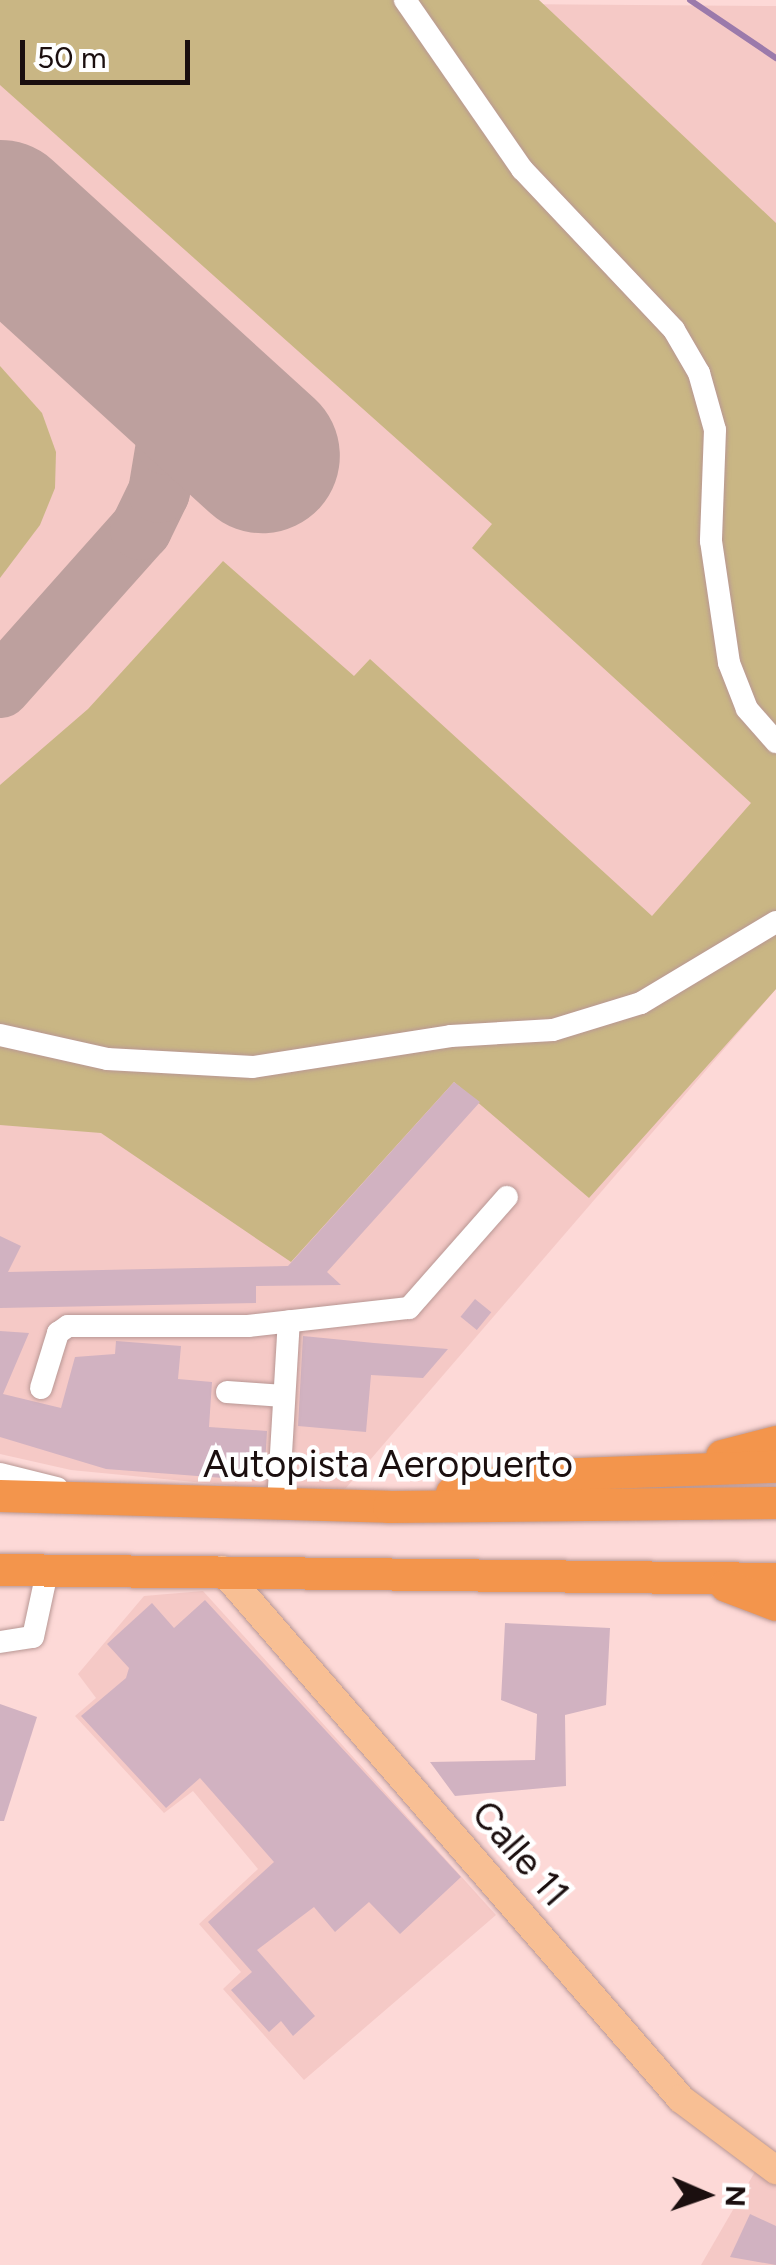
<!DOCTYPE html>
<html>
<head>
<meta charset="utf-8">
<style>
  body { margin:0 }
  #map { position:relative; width:776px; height:2265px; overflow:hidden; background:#fdd9d7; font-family:Figtree,sans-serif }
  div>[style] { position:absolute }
  .built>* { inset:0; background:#f5c9c6 }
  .green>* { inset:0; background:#c9b684 }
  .stream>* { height:6px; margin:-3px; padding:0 3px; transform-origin:3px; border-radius:3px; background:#9b7aab }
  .taxiway>* { height:62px; margin:-31px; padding:0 31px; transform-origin:31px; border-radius:31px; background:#bda09e }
  .runway>* { height:155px; margin:-77.5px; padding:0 77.5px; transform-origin:77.5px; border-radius:77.5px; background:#bda09e }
  .building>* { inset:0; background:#d1b2c1; transform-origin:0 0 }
  .roads { filter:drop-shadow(0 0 2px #b89794) drop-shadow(0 0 2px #b89794) }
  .minor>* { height:22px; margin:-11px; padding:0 11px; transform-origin:11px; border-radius:11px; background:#fff }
  .major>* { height:28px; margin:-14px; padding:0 14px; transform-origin:14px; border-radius:14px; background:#f8bf94 }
  .highway>* { height:32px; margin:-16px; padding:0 16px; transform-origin:16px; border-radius:16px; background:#f3954c }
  span { translate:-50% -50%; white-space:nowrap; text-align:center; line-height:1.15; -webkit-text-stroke:9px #fff; paint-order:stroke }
  .street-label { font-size:38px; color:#1b0f0f }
  .north { position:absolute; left:656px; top:2145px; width:100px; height:100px; -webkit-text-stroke:8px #fff; paint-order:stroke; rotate:92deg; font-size:28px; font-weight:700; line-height:40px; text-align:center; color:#1b0f0f }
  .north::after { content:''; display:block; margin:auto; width:35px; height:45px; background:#1b0f0f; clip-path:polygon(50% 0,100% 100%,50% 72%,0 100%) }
  .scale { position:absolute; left:20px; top:40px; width:170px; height:45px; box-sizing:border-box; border:5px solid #1b0f0f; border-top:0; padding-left:12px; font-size:30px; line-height:35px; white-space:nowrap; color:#1b0f0f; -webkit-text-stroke:8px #fff; paint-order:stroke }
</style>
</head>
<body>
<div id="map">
  <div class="built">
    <i style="clip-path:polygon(0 0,776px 6px,776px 989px,339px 1496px,71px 1470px,0 1454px)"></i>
    <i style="clip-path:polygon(203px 1591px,496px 1915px,304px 2080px,223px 1989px,241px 1972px,199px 1924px,258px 1869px,193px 1791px,164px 1813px,75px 1716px,96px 1698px,78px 1674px,144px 1596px)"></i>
    <i style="clip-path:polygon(756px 2170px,776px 2182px,776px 2265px,701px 2265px)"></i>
  </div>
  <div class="green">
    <i style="clip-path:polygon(0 0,539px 0,776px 223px,776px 989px,589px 1198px,454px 1082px,291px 1262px,101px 1133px,0 1125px,0 785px,88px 709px,223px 561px,354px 676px,370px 659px,652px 916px,751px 803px,472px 548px,492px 524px,0 85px)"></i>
    <i style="clip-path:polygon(0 366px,42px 413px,56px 452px,55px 488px,40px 525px,0 578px)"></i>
  </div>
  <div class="stream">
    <i style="left:690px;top:0;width:104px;rotate:34deg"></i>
  </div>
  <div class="taxiway">
    <i style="left:0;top:687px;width:212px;rotate:-48.3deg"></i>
    <i style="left:141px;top:529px;width:41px;rotate:-64.1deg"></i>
    <i style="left:159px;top:492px;width:49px;rotate:-80.5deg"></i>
    <i style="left:167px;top:444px;width:44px;rotate:-97.8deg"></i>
    <i style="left:161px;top:400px;width:43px;rotate:-113deg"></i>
    <i style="left:144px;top:360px;width:67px;rotate:-130.1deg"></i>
  </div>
  <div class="runway">
    <i style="left:0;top:217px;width:354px;rotate:42.3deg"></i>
  </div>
  <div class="building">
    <i style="clip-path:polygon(454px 1082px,480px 1102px,327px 1272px,341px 1285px,256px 1286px,256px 1303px,0 1308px,0 1236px,21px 1246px,8px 1272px,288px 1266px)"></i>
    <i style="left:475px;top:1299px;width:21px;height:23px;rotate:39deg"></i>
    <i style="clip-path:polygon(0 1331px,29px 1333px,3px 1394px,61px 1408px,75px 1357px,115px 1354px,116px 1341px,181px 1346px,178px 1379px,212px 1382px,209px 1427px,267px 1431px,264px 1481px,106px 1469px,0 1437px)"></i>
    <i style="clip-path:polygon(303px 1336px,374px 1343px,448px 1349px,423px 1378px,371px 1375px,366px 1432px,298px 1426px)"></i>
    <i style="clip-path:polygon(205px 1600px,461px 1877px,400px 1934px,369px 1902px,335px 1932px,314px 1907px,257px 1950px,315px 2016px,293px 2036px,281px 2021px,269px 2032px,231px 1990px,252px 1972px,208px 1922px,274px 1862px,200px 1778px,166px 1808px,81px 1716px,126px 1678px,129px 1668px,107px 1644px,152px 1603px,174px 1628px)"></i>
    <i style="clip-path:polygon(505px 1623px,610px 1628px,606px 1705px,565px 1715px,566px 1786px,455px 1796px,430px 1762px,535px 1760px,537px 1714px,501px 1700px)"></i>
    <i style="clip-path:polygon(0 1704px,37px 1717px,4px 1821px,0 1821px)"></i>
    <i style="clip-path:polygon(750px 2214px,776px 2226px,776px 2265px,730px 2257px)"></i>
  </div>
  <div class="roads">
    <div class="minor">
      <i style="left:405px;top:0;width:206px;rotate:55.3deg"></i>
      <i style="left:522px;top:169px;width:221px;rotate:46.6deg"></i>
      <i style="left:674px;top:330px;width:50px;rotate:59.8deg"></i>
      <i style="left:699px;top:373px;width:59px;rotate:74.3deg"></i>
      <i style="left:715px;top:430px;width:111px;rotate:92.1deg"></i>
      <i style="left:711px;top:541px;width:123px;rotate:81.6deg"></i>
      <i style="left:729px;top:663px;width:49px;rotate:68.6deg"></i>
      <i style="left:747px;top:709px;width:44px;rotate:48.7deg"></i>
      <i style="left:0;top:1035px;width:110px;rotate:12.6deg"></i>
      <i style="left:107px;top:1059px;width:146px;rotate:3.1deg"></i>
      <i style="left:253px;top:1067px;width:200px;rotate:-8.9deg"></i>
      <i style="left:451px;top:1036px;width:102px;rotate:-3.4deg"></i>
      <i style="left:553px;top:1030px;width:92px;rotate:-17.1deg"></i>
      <i style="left:641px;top:1003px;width:157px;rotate:-31deg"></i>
      <i style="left:41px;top:1388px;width:58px;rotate:-72.8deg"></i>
      <i style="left:58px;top:1333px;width:12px;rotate:-35deg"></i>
      <i style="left:68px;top:1326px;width:180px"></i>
      <i style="left:248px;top:1326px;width:162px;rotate:-6.4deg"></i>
      <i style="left:409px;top:1308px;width:148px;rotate:-48.6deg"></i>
      <i style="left:227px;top:1392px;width:57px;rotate:4deg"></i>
      <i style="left:0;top:1474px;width:59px;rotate:13.8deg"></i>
      <i style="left:278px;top:1504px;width:183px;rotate:-86.6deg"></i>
      <i style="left:0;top:1642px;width:33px;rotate:-9deg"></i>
      <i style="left:33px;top:1637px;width:66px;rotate:-77.8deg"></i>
    </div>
    <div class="major">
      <i style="left:222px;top:1570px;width:700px;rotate:49.05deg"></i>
      <i style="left:681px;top:2099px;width:119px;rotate:36.8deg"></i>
    </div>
    <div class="highway">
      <i style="left:722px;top:1456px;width:56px;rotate:-14.5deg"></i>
      <i style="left:452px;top:1493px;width:75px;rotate:-13.1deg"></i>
      <i style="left:525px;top:1476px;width:251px;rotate:-2.1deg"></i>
      <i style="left:0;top:1496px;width:389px;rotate:1.6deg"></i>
      <i style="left:389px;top:1507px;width:387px;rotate:-0.6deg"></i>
      <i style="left:0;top:1570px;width:776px;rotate:0.66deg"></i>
      <i style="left:726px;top:1586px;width:53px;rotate:20.8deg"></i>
    </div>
  </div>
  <div class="street-label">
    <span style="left:388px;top:1465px">Autopista Aeropuerto</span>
    <span style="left:520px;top:1854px;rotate:49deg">Calle 11</span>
  </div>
  <div class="north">N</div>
  <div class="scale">50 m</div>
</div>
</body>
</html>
